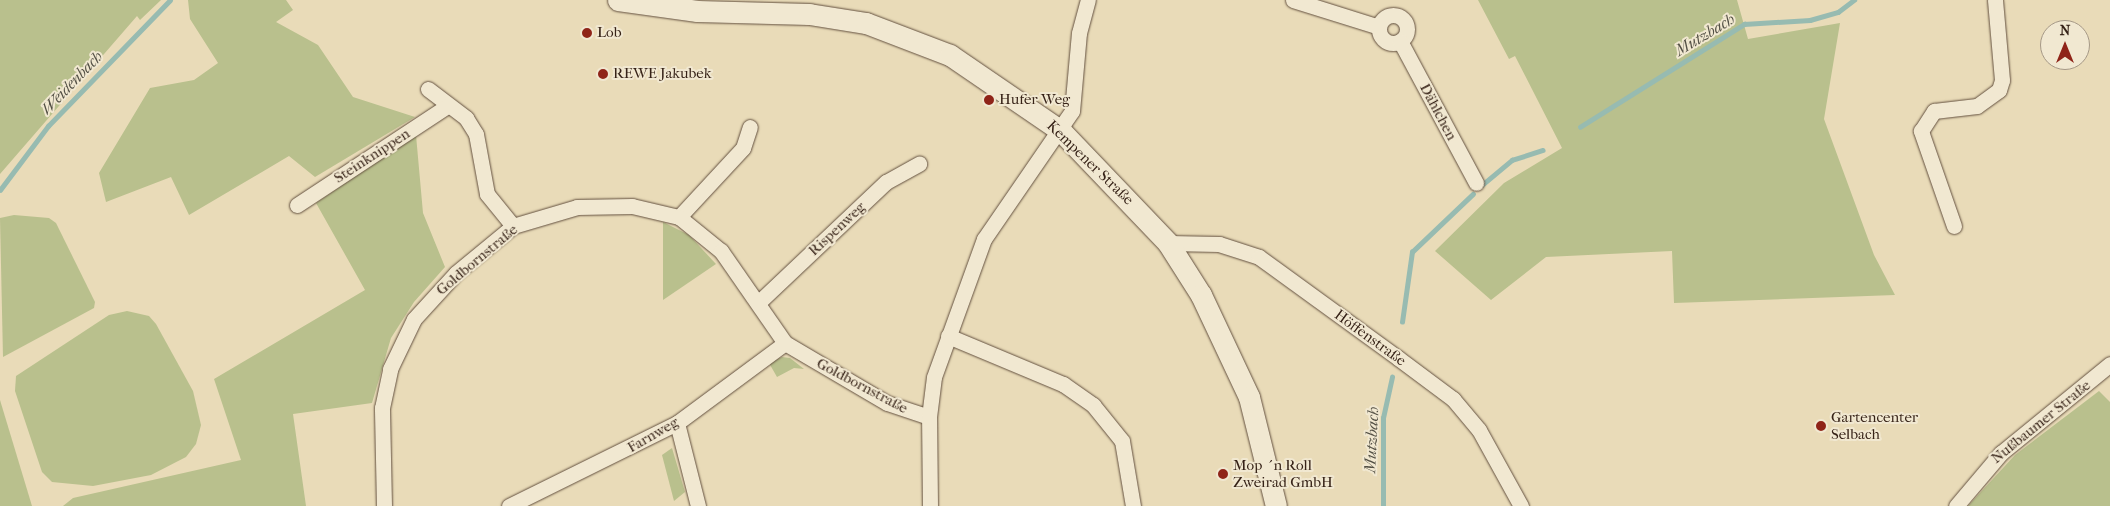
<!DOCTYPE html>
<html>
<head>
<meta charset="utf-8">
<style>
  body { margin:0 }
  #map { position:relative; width:2110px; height:506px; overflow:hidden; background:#e9dbb8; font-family:"IM FELL French Canon",serif }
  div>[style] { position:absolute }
  .green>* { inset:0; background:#b9c08d }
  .stream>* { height:4.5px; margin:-2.25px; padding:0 2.25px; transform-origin:2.25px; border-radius:2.25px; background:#97bbb1 }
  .roads { filter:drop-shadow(0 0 1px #63503f) drop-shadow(0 0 1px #63503f) }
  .minor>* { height:15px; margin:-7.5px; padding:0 7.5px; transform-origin:7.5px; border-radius:7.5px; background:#f1e8d1 }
  .minor>.ring { margin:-7.5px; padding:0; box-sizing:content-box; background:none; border:15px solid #f1e8d1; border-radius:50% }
  .secondary>* { height:21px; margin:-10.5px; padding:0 10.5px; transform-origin:10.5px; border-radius:10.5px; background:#f1e8d1 }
  .dots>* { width:14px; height:14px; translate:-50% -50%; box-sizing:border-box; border:2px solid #f1e8d1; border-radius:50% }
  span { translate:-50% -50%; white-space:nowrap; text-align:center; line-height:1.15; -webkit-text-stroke:4px #f1e8d1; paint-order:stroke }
  .poi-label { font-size:15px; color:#362217 }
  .left { translate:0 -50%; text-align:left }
  .street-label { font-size:15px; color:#362217 }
  .water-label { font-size:16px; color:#535045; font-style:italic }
  .north { position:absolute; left:2040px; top:20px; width:50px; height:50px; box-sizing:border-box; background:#f1e8d1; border:1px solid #a69987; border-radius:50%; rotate:0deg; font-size:14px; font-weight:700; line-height:20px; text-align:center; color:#362217 }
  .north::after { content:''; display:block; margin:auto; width:18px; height:22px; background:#8f2418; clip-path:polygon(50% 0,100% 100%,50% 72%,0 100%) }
</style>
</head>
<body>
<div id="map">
  <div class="green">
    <i style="clip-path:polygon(0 0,161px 0,140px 20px,137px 16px,0 174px)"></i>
    <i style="clip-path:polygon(188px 0,286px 0,293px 10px,276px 22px,318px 45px,353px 97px,415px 117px,315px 177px,289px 156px,189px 215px,171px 177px,106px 202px,99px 173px,150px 88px,194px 80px,218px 63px,190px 19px)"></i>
    <i style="clip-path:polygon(1478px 0,1737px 0,1748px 39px,1840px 23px,1824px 119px,1874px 255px,1895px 295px,1674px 303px,1672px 251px,1546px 257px,1491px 300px,1435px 251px,1504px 183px,1562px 148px,1515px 56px,1509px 59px)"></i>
    <i style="clip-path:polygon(416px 135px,423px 213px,445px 267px,414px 302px,391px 338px,372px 403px,293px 414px,306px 506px,63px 506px,73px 498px,241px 460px,214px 379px,365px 290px,316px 203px)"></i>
    <i style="clip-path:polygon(14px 215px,49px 218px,56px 223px,95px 302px,94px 308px,3px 357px,0 218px)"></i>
    <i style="clip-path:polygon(663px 222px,689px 235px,716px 264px,663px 300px)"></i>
    <i style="clip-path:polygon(127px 311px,149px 316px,156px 324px,193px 391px,201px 425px,196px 444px,186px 457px,151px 475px,93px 486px,52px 482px,42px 472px,15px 391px,16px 376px,109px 315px)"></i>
    <i style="clip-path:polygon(782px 357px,790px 358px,804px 369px,794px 368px,777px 377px,769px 363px)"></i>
    <i style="clip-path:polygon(2099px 391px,2110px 402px,2110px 506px,1968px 506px,2015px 455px)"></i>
    <i style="clip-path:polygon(0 400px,32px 506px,0 506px)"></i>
    <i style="clip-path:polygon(672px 448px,685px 492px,674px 501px,662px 455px)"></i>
  </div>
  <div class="stream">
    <i style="left:1580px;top:127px;width:194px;rotate:-32.1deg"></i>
    <i style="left:1744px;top:24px;width:66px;rotate:-3.5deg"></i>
    <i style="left:1810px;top:20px;width:29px;rotate:-16deg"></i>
    <i style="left:1838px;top:12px;width:20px;rotate:-37deg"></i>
    <i style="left:1482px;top:185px;width:39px;rotate:-40deg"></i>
    <i style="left:1512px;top:160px;width:32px;rotate:-18deg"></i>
    <i style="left:0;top:190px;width:80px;rotate:-53.1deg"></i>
    <i style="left:48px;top:126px;width:175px;rotate:-45.9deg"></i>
    <i style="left:1402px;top:322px;width:71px;rotate:-81.9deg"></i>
    <i style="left:1412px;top:252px;width:84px;rotate:-43.6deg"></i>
    <i style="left:1383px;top:506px;width:88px;rotate:-90deg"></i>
    <i style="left:1383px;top:418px;width:42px;rotate:-77.6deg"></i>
  </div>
  <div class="roads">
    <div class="minor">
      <i style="left:1293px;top:0;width:90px;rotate:17.4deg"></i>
      <i class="ring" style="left:1379px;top:15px;width:13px;height:13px"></i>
      <i style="left:1400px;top:41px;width:161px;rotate:61.8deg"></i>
      <i style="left:428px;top:89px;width:48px;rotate:37.3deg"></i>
      <i style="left:466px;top:118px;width:19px;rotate:58deg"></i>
      <i style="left:476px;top:134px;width:61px;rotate:79.6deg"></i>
      <i style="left:487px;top:194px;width:41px;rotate:50.9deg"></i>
      <i style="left:297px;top:205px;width:180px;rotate:-33.4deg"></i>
      <i style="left:679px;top:217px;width:94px;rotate:-47.2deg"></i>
      <i style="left:743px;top:148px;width:22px;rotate:-72deg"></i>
      <i style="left:1954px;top:226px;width:101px;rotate:-109.2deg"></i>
      <i style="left:1921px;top:131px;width:24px;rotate:-57deg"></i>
      <i style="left:1934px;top:111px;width:43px;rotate:-6.6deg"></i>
      <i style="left:1977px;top:106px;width:27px;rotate:-36deg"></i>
      <i style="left:1999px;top:90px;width:10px;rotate:-73deg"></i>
      <i style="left:2002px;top:80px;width:80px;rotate:-95deg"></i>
      <i style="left:1168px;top:243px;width:51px;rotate:1.1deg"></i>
      <i style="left:1219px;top:244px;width:42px;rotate:18deg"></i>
      <i style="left:1259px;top:257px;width:172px;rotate:36deg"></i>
      <i style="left:1398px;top:358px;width:69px;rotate:36.7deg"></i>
      <i style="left:1453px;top:399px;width:40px;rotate:50deg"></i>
      <i style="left:1479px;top:430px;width:87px;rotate:61.1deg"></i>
      <i style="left:759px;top:302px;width:175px;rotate:-43.4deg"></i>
      <i style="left:886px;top:182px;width:38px;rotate:-29deg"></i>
      <i style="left:948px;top:336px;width:125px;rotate:22.7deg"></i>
      <i style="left:1063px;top:384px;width:37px;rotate:35deg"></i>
      <i style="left:1093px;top:405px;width:46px;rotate:51.1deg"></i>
      <i style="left:1122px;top:441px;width:66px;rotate:80.4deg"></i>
      <i style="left:677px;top:423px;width:86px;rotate:75.8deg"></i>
      <i style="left:384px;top:506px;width:98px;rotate:-91.2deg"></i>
      <i style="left:382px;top:408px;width:40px;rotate:-78deg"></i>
      <i style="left:390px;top:369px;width:55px;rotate:-64.4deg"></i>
      <i style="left:414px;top:319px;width:62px;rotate:-47.6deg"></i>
      <i style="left:456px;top:273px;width:74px;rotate:-39.5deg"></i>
      <i style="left:513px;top:226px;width:67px;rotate:-16.5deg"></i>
      <i style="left:577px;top:207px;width:55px;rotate:-1deg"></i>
      <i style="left:632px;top:206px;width:48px;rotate:13.2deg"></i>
      <i style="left:679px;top:217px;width:54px;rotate:39deg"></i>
      <i style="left:721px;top:251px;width:112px;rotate:55.2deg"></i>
      <i style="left:785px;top:343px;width:118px;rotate:30.5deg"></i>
      <i style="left:887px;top:403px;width:44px;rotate:18.4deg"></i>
      <i style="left:509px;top:506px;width:187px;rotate:-26.3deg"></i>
      <i style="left:677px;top:423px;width:134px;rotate:-36.5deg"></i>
      <i style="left:930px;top:506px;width:89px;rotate:-90.6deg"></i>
      <i style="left:929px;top:417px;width:40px;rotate:-82.9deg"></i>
      <i style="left:934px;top:377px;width:147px;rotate:-70.1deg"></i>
      <i style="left:984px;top:239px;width:155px;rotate:-55.5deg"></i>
      <i style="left:1072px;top:111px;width:78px;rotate:-84.9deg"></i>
      <i style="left:1079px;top:33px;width:34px;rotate:-75deg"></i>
      <i style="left:1956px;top:506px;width:70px;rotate:-49.7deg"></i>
      <i style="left:2001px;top:453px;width:141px;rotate:-39.2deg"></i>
    </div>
    <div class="secondary">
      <i style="left:618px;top:0;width:80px;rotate:7.9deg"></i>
      <i style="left:697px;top:11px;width:112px;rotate:1.5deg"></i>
      <i style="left:809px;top:14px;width:58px;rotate:9deg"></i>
      <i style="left:866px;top:23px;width:90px;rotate:20.9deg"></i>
      <i style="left:950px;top:55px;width:135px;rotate:34.4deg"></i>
      <i style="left:1061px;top:131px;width:155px;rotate:46.3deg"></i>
      <i style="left:1168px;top:243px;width:62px;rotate:57.6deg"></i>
      <i style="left:1201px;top:295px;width:113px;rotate:64.8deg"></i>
      <i style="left:1249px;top:397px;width:112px;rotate:76.1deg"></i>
    </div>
  </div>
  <div class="dots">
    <i style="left:587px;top:33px;background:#8f2418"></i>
    <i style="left:603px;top:74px;background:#8f2418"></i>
    <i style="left:989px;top:100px;background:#8f2418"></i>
    <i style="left:1821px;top:426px;background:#8f2418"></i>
    <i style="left:1223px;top:474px;background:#8f2418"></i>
  </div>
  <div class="poi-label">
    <span class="left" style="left:597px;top:33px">Lob</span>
    <span class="left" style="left:613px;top:74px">REWE Jakubek</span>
    <span class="left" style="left:999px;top:100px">Hufer Weg</span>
    <span class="left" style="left:1831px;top:426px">Gartencenter<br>Selbach</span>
    <span class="left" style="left:1233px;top:474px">Mop ´n Roll<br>Zweirad GmbH</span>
  </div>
  <div class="street-label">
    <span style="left:1438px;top:112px;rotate:62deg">Dählchen</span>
    <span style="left:372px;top:156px;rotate:-33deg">Steinknippen</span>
    <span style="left:1090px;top:163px;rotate:44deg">Kempener Straße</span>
    <span style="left:837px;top:229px;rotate:-43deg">Rispenweg</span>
    <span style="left:477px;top:260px;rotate:-40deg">Goldbornstraße</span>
    <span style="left:1370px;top:338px;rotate:36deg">Höffenstraße</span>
    <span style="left:862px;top:386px;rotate:28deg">Goldbornstraße</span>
    <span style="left:2041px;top:422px;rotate:-39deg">Nußbaumer Straße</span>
    <span style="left:653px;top:435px;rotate:-30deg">Farnweg</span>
  </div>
  <div class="water-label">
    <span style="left:1705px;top:35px;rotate:-31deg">Mutzbach</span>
    <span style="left:72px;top:83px;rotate:-46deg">Weidenbach</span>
    <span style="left:1372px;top:440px;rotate:-87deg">Mutzbach</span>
  </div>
  <div class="north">N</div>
</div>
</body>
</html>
